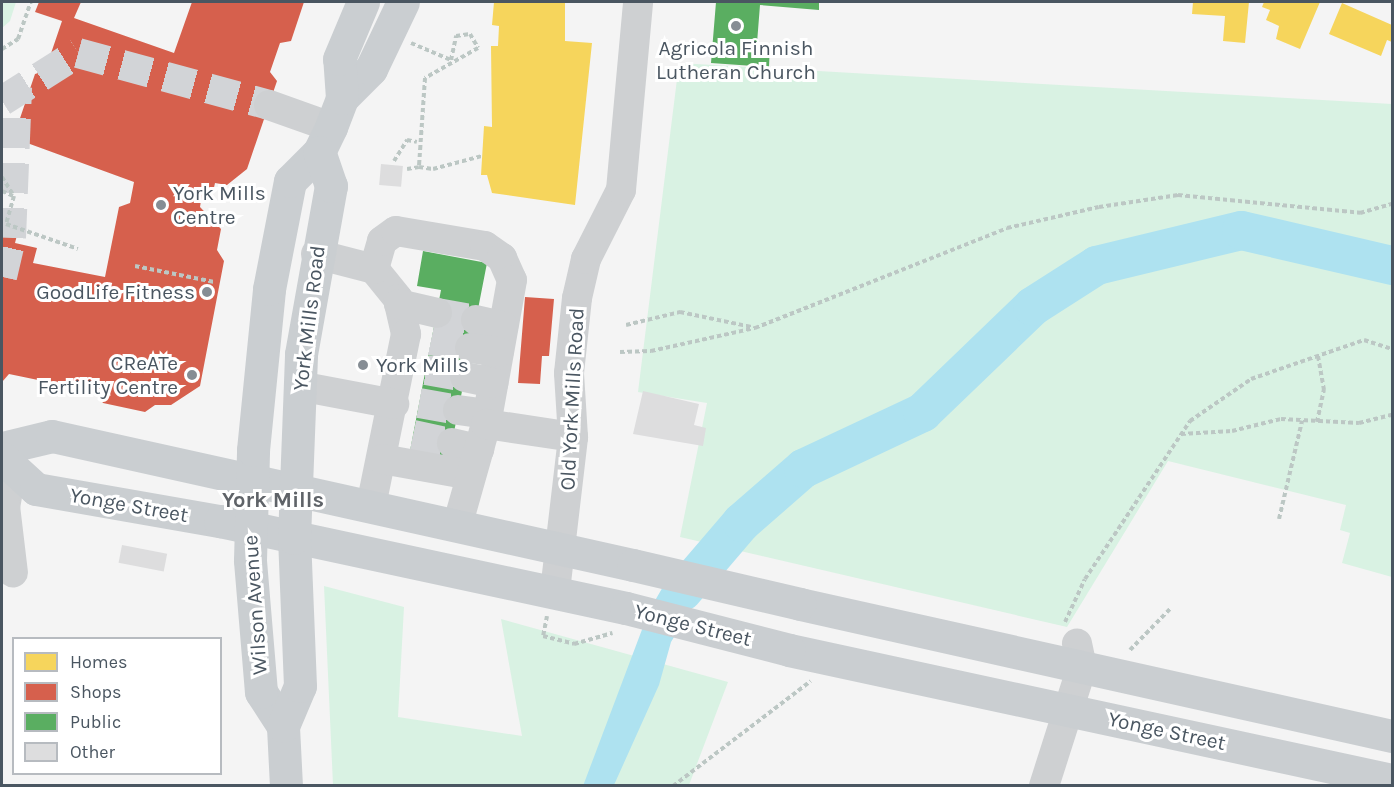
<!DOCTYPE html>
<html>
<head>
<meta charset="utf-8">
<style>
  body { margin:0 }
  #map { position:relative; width:1394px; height:787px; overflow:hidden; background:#f4f4f4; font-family:Karla,sans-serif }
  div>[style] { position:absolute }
  .green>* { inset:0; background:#d9f2e3 }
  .water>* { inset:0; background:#aee2f0 }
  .homes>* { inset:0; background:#f6d55c }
  .shops>* { inset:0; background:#d6604d }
  .public>* { inset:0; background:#5aae61 }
  .river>* { height:39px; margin:-19.5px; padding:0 19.5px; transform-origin:19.5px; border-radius:19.5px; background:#aee2f0 }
  .building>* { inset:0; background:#ddddde; transform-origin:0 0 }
  .minor-tunnel>* { height:30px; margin-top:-15px; transform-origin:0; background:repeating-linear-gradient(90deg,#d2d4d7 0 30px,transparent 0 45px) }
  .path>* { height:4px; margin-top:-2px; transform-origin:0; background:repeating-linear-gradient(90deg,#bcc7c4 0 4.5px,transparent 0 7.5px) }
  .minor>* { height:30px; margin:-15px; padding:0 15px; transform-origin:15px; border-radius:15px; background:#ced0d2 }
  .major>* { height:33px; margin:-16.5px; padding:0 16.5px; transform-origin:16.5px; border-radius:16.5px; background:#caced1 }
  .major-bridge>* { height:33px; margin:-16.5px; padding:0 16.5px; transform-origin:16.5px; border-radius:16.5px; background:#caced1 }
  .dots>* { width:16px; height:16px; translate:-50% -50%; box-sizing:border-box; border:3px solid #fff; border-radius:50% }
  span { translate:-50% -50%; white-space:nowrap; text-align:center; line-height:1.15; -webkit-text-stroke:6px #fff; paint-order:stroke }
  .poi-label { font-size:21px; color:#4a5661 }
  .left { translate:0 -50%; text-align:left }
  .right { translate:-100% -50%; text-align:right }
  .street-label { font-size:21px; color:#4a5661 }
  .neighbourhood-label { font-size:22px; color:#5f6368; font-weight:700 }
  .frame { position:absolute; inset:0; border:3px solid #4a5661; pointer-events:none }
  .legend { position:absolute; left:12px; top:637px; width:210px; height:138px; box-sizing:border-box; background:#fff; border:2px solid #b7bbc0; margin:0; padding:8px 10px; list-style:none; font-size:18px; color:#4a5661 }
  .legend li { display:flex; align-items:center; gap:12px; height:30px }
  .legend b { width:30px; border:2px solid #b7bbc0 }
</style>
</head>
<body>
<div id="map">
  <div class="green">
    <i style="clip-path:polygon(2px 2px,16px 2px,10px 21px,2px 28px)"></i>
    <i style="clip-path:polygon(679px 63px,1392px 104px,1392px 577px,1342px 563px,1350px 533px,1340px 530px,1346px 505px,1168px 461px,1067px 627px,680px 537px,707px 403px,638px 392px)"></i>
    <i style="clip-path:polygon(324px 586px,404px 607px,398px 717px,522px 736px,501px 619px,728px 682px,689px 785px,333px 785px)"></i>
  </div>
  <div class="water">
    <i style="clip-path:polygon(717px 550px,702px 591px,671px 642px,659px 685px,614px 785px,583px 786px,649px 611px,668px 578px)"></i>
  </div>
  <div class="homes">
    <i style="clip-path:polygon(494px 2px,565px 2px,565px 41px,592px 43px,575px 205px,492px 193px,487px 175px,481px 175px,484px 126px,492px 127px,491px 46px,498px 46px,499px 26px,492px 25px)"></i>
    <i style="clip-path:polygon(1193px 2px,1249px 2px,1245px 43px,1223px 41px,1225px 16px,1192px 14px)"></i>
    <i style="clip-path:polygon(1264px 2px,1320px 2px,1300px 49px,1276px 39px,1279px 26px,1266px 20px,1270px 10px,1262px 7px)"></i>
    <i style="clip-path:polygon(1342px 3px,1392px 25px,1392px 42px,1387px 40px,1381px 56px,1329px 34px)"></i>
  </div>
  <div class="shops">
    <i style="clip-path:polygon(39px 2px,81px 2px,74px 18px,174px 53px,192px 2px,304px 2px,291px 41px,280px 43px,270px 72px,277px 81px,247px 169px,227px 185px,215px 183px,213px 192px,202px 194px,200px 207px,221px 229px,217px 250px,224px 261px,200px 386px,171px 405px,155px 405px,145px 412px,103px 403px,96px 392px,9px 374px,2px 382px,2px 228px,18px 231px,15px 243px,37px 248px,33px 263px,105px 277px,119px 207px,130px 203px,134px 182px,19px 140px,15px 133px,35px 74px,45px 71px,62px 21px,35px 12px)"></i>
    <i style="clip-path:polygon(525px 297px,554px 299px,549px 356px,542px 356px,540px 384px,518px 383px)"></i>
  </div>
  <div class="public">
    <i style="clip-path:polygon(716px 2px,819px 2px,819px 10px,760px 5px,757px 43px,770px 44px,769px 67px,711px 63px)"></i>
    <i style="clip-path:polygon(423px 251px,487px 263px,447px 468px,408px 461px,441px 290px,417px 286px)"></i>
  </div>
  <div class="river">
    <i style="left:682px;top:591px;width:91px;rotate:-49.5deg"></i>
    <i style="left:741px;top:522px;width:82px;rotate:-41.1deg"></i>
    <i style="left:803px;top:468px;width:132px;rotate:-25.2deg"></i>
    <i style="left:922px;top:412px;width:153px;rotate:-43.9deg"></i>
    <i style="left:1032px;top:306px;width:76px;rotate:-32.6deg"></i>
    <i style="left:1096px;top:265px;width:149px;rotate:-13.6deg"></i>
    <i style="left:1241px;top:230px;width:155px;rotate:13.1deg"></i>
  </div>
  <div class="building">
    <i style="left:381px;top:164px;width:22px;height:21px;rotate:5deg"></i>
    <i style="clip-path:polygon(643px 391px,699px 404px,694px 425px,706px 428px,703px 446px,633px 434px)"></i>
    <i style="left:122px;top:545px;width:46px;height:18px;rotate:11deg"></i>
  </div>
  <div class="minor-tunnel">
    <i style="left:2px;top:101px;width:90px;rotate:-32.3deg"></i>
    <i style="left:78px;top:53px;width:198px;rotate:15.2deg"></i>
    <i style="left:2px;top:277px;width:40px;rotate:-77deg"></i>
    <i style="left:11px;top:238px;width:151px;rotate:-87.7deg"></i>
    <i style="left:437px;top:313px;width:40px;rotate:10deg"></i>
    <i style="left:431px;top:340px;width:40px;rotate:12deg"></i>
    <i style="left:426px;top:370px;width:40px;rotate:10deg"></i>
    <i style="left:419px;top:403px;width:40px;rotate:10deg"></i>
    <i style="left:413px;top:435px;width:40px;rotate:12deg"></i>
  </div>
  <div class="path">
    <i style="left:411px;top:43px;width:43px;rotate:23deg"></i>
    <i style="left:451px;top:60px;width:25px;rotate:-78deg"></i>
    <i style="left:456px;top:36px;width:14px;rotate:-8deg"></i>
    <i style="left:470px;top:34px;width:16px;rotate:60deg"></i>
    <i style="left:478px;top:48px;width:61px;rotate:150.5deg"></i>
    <i style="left:425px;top:78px;width:89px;rotate:93.9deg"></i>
    <i style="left:419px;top:167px;width:14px;rotate:8deg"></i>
    <i style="left:433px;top:169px;width:51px;rotate:-14.9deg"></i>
    <i style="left:2px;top:49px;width:19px;rotate:-32deg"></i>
    <i style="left:18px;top:39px;width:39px;rotate:-71deg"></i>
    <i style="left:394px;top:161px;width:25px;rotate:-58deg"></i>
    <i style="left:407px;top:140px;width:10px;rotate:11deg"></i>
    <i style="left:407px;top:169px;width:12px;rotate:-9deg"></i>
    <i style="left:2px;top:177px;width:22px;rotate:58deg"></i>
    <i style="left:14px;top:196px;width:29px;rotate:106deg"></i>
    <i style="left:6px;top:224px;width:76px;rotate:19.1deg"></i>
    <i style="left:2px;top:191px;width:12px;rotate:24deg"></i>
    <i style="left:135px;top:266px;width:81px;rotate:11.4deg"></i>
    <i style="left:626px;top:325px;width:56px;rotate:-13.5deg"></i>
    <i style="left:680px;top:312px;width:74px;rotate:11.8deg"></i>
    <i style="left:620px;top:352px;width:31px;rotate:-2deg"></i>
    <i style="left:651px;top:351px;width:107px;rotate:-12.5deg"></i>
    <i style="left:755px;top:328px;width:271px;rotate:-21.6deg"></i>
    <i style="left:1007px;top:228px;width:94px;rotate:-12.9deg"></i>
    <i style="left:1099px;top:207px;width:80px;rotate:-8.6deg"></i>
    <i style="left:1178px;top:195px;width:183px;rotate:5.6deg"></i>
    <i style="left:1360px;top:213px;width:33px;rotate:-16deg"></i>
    <i style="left:1317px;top:422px;width:33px;rotate:-78deg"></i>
    <i style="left:1324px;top:390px;width:35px;rotate:-100deg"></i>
    <i style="left:1181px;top:434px;width:51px;rotate:-3.4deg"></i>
    <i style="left:1232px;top:431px;width:50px;rotate:-13.8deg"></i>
    <i style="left:1281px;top:419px;width:78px;rotate:2.9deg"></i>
    <i style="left:1359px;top:423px;width:34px;rotate:-14deg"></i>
    <i style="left:1279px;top:519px;width:101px;rotate:-76.8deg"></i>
    <i style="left:547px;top:616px;width:20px;rotate:101deg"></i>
    <i style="left:543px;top:636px;width:32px;rotate:14deg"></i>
    <i style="left:574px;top:644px;width:40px;rotate:-16deg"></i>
    <i style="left:1065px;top:622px;width:47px;rotate:-65.1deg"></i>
    <i style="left:1085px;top:579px;width:190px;rotate:-56.4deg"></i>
    <i style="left:1190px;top:421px;width:74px;rotate:-34.5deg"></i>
    <i style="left:1251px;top:379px;width:120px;rotate:-19deg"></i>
    <i style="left:1364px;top:340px;width:29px;rotate:18deg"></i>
    <i style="left:1130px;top:650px;width:57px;rotate:-45.7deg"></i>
    <i style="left:673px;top:786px;width:173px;rotate:-37.3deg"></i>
  </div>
  <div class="minor">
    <i style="left:269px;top:105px;width:66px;rotate:19.5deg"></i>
    <i style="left:316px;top:254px;width:60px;rotate:14.5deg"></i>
    <i style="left:374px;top:269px;width:38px;rotate:51deg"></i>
    <i style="left:398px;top:299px;width:36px;rotate:77deg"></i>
    <i style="left:406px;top:334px;width:176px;rotate:101.5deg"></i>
    <i style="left:374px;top:269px;width:29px;rotate:-74deg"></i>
    <i style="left:382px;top:241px;width:17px;rotate:-36deg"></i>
    <i style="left:396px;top:231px;width:90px;rotate:9.6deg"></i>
    <i style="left:485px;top:246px;width:21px;rotate:35deg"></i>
    <i style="left:502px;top:258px;width:24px;rotate:66deg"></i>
    <i style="left:512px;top:280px;width:146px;rotate:100.2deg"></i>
    <i style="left:399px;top:304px;width:39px;rotate:13deg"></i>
    <i style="left:476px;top:320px;width:28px;rotate:13deg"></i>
    <i style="left:470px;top:348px;width:29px;rotate:8deg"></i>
    <i style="left:465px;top:377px;width:29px;rotate:12deg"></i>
    <i style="left:299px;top:386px;width:97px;rotate:10.7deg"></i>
    <i style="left:458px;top:410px;width:30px;rotate:8deg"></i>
    <i style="left:452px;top:443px;width:28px;rotate:13deg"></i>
    <i style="left:382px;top:459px;width:90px;rotate:10.2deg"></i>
    <i style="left:12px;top:468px;width:39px;rotate:100deg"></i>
    <i style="left:5px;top:506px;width:67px;rotate:83.2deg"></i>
    <i style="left:458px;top:523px;width:103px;rotate:-74.2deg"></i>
    <i style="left:486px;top:424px;width:88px;rotate:8.5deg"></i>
    <i style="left:555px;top:591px;width:155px;rotate:-83.3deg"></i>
    <i style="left:573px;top:437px;width:64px;rotate:-93.6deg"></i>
    <i style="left:569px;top:373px;width:75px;rotate:-83.9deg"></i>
    <i style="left:577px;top:298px;width:40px;rotate:-77deg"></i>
    <i style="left:586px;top:259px;width:77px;rotate:-63.1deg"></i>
    <i style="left:621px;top:190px;width:189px;rotate:-84.8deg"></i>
    <i style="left:1044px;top:786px;width:125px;rotate:-72.3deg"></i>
    <i style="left:1082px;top:667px;width:24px;rotate:-102deg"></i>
  </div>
  <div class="major">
    <i style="left:342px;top:98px;width:41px;rotate:-45deg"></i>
    <i style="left:371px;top:69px;width:74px;rotate:-64.5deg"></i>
    <i style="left:2px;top:448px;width:51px;rotate:-13.5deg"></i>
    <i style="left:52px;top:436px;width:595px;rotate:12.52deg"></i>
    <i style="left:2px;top:458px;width:46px;rotate:42.4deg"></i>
    <i style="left:36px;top:489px;width:187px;rotate:9.9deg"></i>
    <i style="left:220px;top:521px;width:415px;rotate:12.1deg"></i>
    <i style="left:800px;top:604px;width:607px;rotate:12.57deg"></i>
    <i style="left:789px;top:650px;width:617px;rotate:12.17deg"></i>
    <i style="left:283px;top:726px;width:40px;rotate:-122.9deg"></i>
    <i style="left:261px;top:692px;width:132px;rotate:-94.8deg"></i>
    <i style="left:250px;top:560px;width:110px;rotate:-88.4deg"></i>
    <i style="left:253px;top:450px;width:162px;rotate:-84.3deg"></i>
    <i style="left:269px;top:289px;width:110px;rotate:-79deg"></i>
    <i style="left:290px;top:181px;width:41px;rotate:-45deg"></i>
    <i style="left:319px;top:152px;width:28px;rotate:-64deg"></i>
    <i style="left:331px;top:127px;width:31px;rotate:-69deg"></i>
    <i style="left:342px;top:98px;width:39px;rotate:-94deg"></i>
    <i style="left:339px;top:59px;width:62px;rotate:-67.2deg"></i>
    <i style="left:286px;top:786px;width:60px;rotate:-92.9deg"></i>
    <i style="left:283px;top:726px;width:43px;rotate:-67deg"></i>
    <i style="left:300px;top:686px;width:148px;rotate:-92.3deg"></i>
    <i style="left:294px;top:538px;width:184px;rotate:-87.8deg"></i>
    <i style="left:301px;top:354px;width:171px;rotate:-79.9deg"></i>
    <i style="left:331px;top:186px;width:36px;rotate:-109deg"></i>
  </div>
  <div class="major-bridge">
    <i style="left:633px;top:565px;width:171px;rotate:13.1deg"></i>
    <i style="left:626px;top:608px;width:168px;rotate:14.4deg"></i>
  </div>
  <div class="dots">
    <i style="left:736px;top:26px;background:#868d94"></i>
    <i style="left:161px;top:205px;background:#868d94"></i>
    <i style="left:207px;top:292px;background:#868d94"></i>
    <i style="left:363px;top:365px;background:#868d94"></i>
    <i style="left:192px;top:375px;background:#868d94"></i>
  </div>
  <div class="poi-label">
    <span style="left:736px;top:60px">Agricola Finnish<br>Lutheran Church</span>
    <span class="left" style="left:173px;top:205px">York Mills<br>Centre</span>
    <span class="right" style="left:195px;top:292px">GoodLife Fitness</span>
    <span class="right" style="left:178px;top:375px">CReATe<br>Fertility Centre</span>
    <span class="left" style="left:376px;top:365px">York Mills</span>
  </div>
  <div class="street-label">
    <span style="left:309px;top:318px;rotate:-83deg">York Mills Road</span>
    <span style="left:572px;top:399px;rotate:-87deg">Old York Mills Road</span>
    <span style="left:129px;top:505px;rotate:10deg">Yonge Street</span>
    <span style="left:255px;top:605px;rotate:-94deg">Wilson Avenue</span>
    <span style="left:693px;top:625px;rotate:14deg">Yonge Street</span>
    <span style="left:1167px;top:731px;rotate:12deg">Yonge Street</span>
  </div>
  <div class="neighbourhood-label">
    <span style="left:273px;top:501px">York Mills</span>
  </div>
  <div class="frame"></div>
  <ul class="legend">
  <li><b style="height:16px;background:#f6d55c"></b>Homes</li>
  <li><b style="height:16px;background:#d6604d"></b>Shops</li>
  <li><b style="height:16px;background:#5aae61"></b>Public</li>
  <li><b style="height:16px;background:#ddddde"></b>Other</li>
  </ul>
</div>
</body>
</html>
